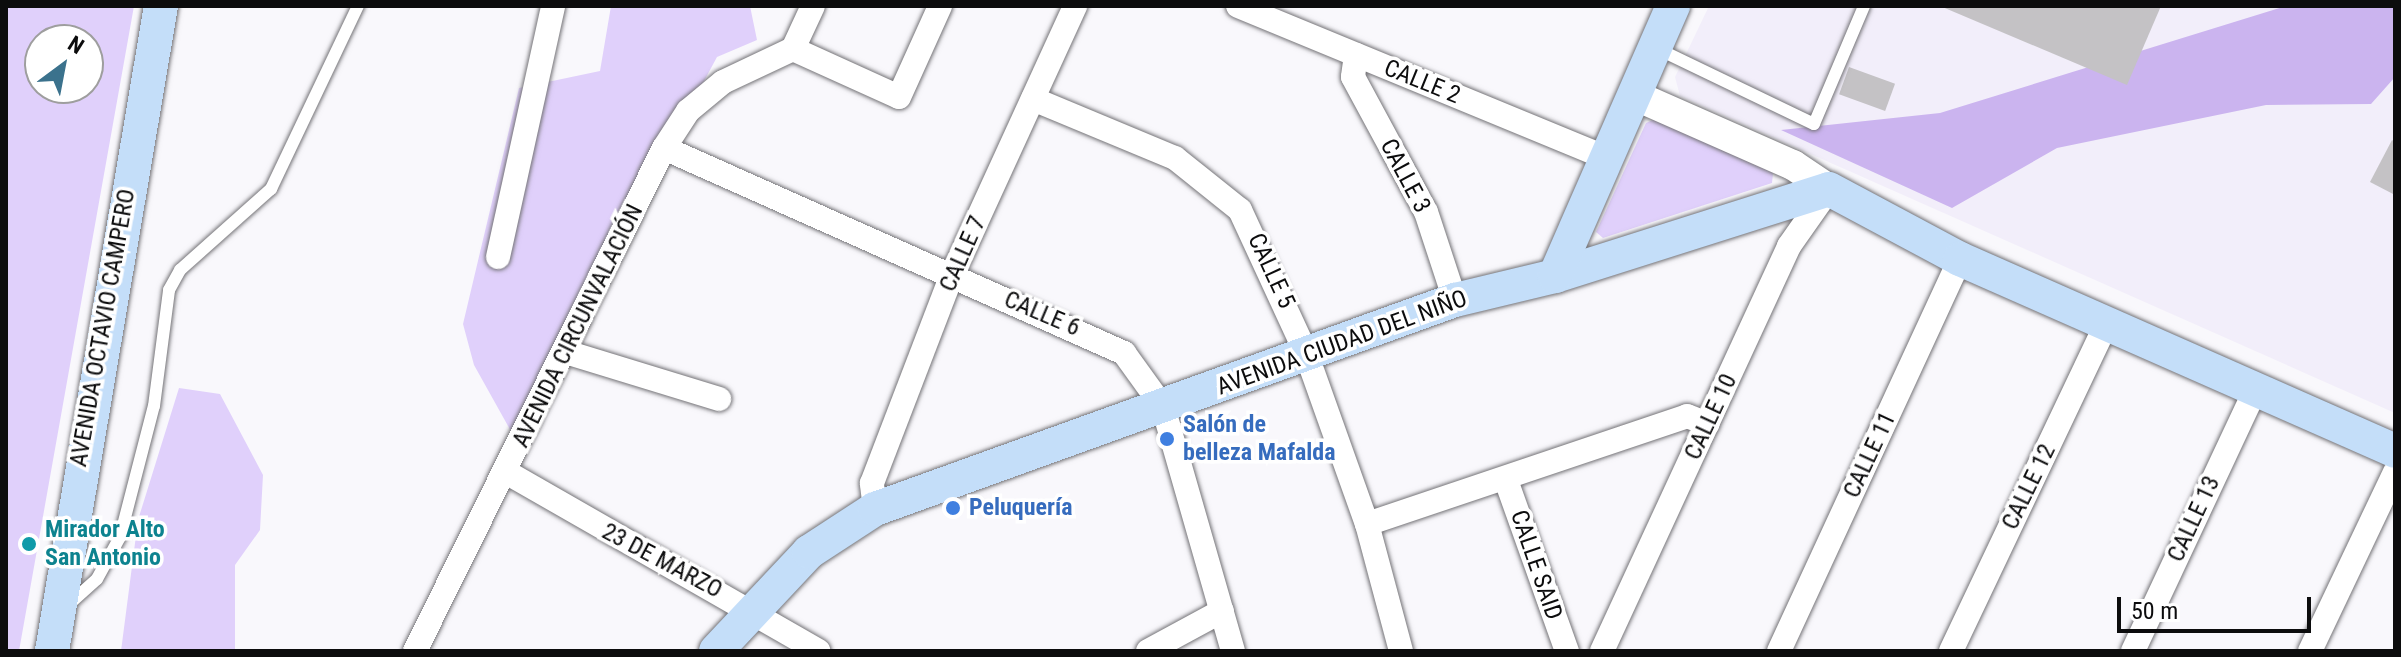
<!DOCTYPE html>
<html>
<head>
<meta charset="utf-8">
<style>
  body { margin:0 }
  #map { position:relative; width:2401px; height:657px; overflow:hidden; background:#f9f8fc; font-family:"Roboto Condensed",sans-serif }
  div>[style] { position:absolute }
  .built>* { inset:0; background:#f2eefa }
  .green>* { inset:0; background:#e0d0fb }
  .forest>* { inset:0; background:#cbb4ef }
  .building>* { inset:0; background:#c4c2c5; transform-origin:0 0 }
  .roads { filter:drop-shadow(0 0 2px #747377) drop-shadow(0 0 2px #747377) }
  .service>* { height:12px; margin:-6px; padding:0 6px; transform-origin:6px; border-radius:6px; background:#fff }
  .minor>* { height:24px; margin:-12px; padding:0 12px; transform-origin:12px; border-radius:12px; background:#fff }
  .tertiary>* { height:30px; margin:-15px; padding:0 15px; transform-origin:15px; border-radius:15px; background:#fff }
  .secondary>* { height:34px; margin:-17px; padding:0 17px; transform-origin:17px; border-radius:17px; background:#c4def9 }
  .dots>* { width:22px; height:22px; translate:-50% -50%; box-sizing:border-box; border:4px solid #fff; border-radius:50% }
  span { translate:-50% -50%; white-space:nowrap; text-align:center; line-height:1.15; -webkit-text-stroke:7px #fff; paint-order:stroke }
  .street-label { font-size:24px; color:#0c0c0d }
  .shop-label { font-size:24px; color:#366cbe; font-weight:700 }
  .left { translate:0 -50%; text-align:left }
  .culture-label { font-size:24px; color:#0d838f; font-weight:700 }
  .frame { position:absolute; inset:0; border:8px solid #0c0c0d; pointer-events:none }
  .north { position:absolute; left:24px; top:24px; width:80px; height:80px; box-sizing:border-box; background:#fff; border:2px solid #9e9e9e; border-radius:50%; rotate:32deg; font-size:22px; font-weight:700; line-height:32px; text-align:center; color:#0c0c0d }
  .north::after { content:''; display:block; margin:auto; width:28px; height:36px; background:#3b728d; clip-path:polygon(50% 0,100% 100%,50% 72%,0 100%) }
  .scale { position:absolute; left:2117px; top:597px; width:194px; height:36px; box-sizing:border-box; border:4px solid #0c0c0d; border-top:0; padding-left:10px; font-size:24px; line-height:28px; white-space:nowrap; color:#0c0c0d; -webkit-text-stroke:6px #fff; paint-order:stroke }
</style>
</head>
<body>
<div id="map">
  <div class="built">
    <i style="clip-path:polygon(1709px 6px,2395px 6px,2395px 413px,1680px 96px,1675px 77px)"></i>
  </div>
  <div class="green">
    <i style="clip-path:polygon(evenodd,6px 6px,134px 6px,19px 651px,6px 651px,6px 6px,88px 40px,88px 88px,40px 88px,40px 40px,88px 40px)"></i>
    <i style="clip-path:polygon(611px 6px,750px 6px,757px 40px,717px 57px,513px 435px,474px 365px,463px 324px,519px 88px,600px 71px)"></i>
    <i style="clip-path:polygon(1655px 119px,1773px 173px,1772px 183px,1603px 238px,1596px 232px,1646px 123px)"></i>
    <i style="clip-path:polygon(179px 388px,220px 394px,263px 475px,260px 530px,235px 565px,235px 651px,121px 651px,138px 520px)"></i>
  </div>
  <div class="forest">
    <i style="clip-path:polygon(2286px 6px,2395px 6px,2395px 77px,2371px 104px,2266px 105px,2057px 148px,1952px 208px,1781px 130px,1940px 113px)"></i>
  </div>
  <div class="building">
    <i style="clip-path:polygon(1940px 6px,2161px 6px,2127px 85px)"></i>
    <i style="left:1849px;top:67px;width:49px;height:29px;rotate:20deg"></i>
    <i style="clip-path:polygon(2392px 140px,2395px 142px,2395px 195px,2370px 182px)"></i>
  </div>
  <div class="roads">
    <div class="service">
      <i style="left:1658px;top:49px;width:173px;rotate:25.7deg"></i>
      <i style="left:1814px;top:124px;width:128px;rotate:-67deg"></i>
      <i style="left:67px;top:606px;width:40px;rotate:-42deg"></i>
      <i style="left:97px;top:579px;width:48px;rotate:-61.3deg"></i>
      <i style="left:120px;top:537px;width:135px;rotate:-75.5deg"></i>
      <i style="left:154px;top:406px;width:117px;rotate:-82.6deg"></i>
      <i style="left:169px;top:290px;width:23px;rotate:-61deg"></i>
      <i style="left:180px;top:270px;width:122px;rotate:-41.7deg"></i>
      <i style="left:271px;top:189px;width:203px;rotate:-64.6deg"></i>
    </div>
    <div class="minor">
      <i style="left:1238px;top:6px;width:398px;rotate:22.4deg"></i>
      <i style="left:793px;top:49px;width:116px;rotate:24.4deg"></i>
      <i style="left:899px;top:97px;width:100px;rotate:-65.7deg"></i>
      <i style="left:793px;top:49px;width:47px;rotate:-65.1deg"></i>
      <i style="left:1356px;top:55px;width:22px;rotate:98deg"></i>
      <i style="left:1353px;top:77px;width:153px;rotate:61.6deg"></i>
      <i style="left:1426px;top:212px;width:93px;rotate:71.8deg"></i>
      <i style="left:1033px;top:99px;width:154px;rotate:22.6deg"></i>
      <i style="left:1175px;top:158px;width:83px;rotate:38.7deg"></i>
      <i style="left:1240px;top:210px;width:157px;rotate:65.2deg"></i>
      <i style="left:1306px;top:353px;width:182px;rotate:70.4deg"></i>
      <i style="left:1367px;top:524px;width:131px;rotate:75deg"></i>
      <i style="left:664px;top:148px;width:504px;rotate:24.02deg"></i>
      <i style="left:1124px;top:353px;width:67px;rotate:54.2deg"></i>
      <i style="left:1163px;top:407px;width:254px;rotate:74deg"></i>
      <i style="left:498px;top:257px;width:257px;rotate:-77.6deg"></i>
      <i style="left:569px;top:353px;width:157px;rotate:17deg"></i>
      <i style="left:506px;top:472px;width:360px;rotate:29.8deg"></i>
      <i style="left:1506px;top:480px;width:182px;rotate:70.4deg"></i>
      <i style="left:875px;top:509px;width:26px;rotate:-97deg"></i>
      <i style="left:872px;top:483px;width:223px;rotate:-69deg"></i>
      <i style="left:952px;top:275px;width:296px;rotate:-65.4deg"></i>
      <i style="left:1367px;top:524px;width:338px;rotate:-18.6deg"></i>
      <i style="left:1687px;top:416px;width:22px;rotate:21deg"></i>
      <i style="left:415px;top:651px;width:561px;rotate:-63.66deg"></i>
      <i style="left:664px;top:148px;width:44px;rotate:-57deg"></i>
      <i style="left:688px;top:111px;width:45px;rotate:-39.6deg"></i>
      <i style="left:723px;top:82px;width:77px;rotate:-25.2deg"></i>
      <i style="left:1148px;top:651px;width:84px;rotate:-28.4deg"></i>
      <i style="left:1602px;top:651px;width:446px;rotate:-65.2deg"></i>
      <i style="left:1789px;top:246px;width:70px;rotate:-54.9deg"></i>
      <i style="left:1779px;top:651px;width:432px;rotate:-65.2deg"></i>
      <i style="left:1951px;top:651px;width:363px;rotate:-64.6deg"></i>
      <i style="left:2133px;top:651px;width:290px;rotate:-64.9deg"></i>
      <i style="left:2310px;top:651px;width:198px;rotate:-64.6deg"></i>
    </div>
    <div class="tertiary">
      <i style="left:1634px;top:95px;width:174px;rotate:23.8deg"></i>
      <i style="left:1793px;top:165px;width:43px;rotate:33.7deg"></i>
    </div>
    <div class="secondary">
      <i style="left:1555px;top:276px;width:287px;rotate:-17.6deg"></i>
      <i style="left:1829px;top:189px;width:149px;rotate:28.1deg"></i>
      <i style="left:1960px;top:259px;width:475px;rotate:23.8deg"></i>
      <i style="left:52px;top:651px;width:654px;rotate:-80.41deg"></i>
      <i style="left:716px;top:651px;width:136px;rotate:-46.8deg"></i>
      <i style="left:809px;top:552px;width:79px;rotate:-33.1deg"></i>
      <i style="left:875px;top:509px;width:617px;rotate:-19.82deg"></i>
      <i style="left:1455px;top:300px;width:103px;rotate:-13.5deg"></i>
      <i style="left:1555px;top:276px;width:295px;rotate:-66.4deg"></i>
    </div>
  </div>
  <div class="dots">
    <i style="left:1167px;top:439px;background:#3f7fe0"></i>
    <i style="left:953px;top:508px;background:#3f7fe0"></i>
    <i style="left:29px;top:544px;background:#0f9aa8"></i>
  </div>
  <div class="street-label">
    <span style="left:1422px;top:82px;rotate:22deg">CALLE 2</span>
    <span style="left:1405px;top:176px;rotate:62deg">CALLE 3</span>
    <span style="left:963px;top:254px;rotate:-66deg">CALLE 7</span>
    <span style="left:1271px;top:271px;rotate:65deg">CALLE 5</span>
    <span style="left:1042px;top:314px;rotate:23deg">CALLE 6</span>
    <span style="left:578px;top:326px;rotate:-64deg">AVENIDA CIRCUNVALACIÓN</span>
    <span style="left:103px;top:328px;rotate:-80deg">AVENIDA OCTAVIO CAMPERO</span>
    <span style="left:1342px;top:343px;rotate:-20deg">AVENIDA CIUDAD DEL NIÑO</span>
    <span style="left:1711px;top:417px;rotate:-65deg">CALLE 10</span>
    <span style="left:1870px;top:455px;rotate:-65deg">CALLE 11</span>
    <span style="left:2029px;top:487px;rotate:-64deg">CALLE 12</span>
    <span style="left:2194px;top:519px;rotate:-65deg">CALLE 13</span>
    <span style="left:662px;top:561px;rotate:28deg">23 DE MARZO</span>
    <span style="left:1536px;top:565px;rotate:71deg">CALLE SAID</span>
  </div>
  <div class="shop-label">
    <span class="left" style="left:1183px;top:439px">Salón de<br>belleza Mafalda</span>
    <span class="left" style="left:969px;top:508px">Peluquería</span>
  </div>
  <div class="culture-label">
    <span class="left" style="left:45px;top:544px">Mirador Alto<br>San Antonio</span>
  </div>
  <div class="frame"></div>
  <div class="north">N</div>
  <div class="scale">50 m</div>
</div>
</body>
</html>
